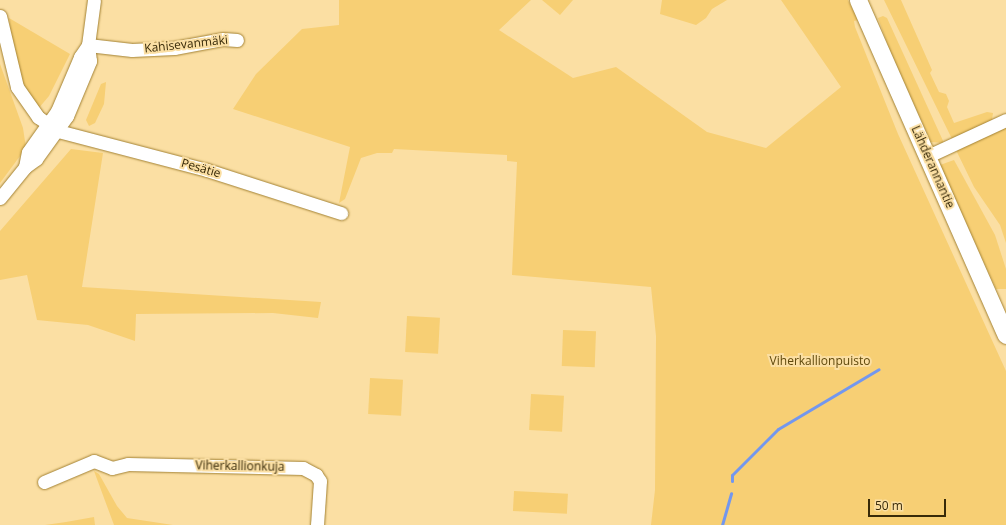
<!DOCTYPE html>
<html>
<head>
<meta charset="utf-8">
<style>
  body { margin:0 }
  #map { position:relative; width:1006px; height:525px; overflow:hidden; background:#fbdfa3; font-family:"Open Sans",sans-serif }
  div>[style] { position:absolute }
  .green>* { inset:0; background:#f7cf74; transform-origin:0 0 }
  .stream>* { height:3px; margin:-1.5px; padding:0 1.5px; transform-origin:1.5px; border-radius:1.5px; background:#7397ee }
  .roads { filter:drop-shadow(0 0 1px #a38234) drop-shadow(0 0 1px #a38234) }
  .minor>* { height:13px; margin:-6.5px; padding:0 6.5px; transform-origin:6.5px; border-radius:6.5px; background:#fff }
  .major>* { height:17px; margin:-8.5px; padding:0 8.5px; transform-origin:8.5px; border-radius:8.5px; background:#fff }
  span { translate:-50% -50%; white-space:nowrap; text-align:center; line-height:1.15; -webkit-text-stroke:4px #fbdfa3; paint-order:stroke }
  .street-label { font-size:12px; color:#382a09 }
  .park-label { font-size:12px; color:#5f480b }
  .scale { position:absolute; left:868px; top:499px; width:78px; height:18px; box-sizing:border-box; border:2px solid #382a09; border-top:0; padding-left:5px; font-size:12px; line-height:14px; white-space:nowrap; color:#382a09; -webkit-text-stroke:3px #fbdfa3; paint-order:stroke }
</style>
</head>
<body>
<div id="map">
  <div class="green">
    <i style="clip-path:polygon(339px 0,531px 0,499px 30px,573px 78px,616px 67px,707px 132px,766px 148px,841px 87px,781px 0,848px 0,858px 20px,854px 21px,855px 27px,898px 134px,1006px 371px,1006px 525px,651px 525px,655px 490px,656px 336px,651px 287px,512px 275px,517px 162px,507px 161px,507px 155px,394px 149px,392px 153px,377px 153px,361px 158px,345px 199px,339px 203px,350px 147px,233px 109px,256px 74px,302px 29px,339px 25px)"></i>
    <i style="clip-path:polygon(542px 0,573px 0,560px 15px)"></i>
    <i style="clip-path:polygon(662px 0,727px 0,712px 9px,706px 18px,696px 25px,660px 14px)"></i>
    <i style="clip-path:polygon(884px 0,901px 0,932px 70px,930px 73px,939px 92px,946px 94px,949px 101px,947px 107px,954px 123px,987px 112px,993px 113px,992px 120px,952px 139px)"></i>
    <i style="clip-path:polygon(883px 16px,887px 18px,944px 143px,931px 142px,889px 48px,878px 18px)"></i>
    <i style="clip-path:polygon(9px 18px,70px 54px,49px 96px,38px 109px,22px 84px,16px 65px)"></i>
    <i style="clip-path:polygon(0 64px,23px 128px,26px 148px,0 183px)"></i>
    <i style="clip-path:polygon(106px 82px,104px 104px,95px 123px,89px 126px,86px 120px,101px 84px)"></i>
    <i style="clip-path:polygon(1006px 125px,1006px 243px,1000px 225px,974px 187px,955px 148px)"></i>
    <i style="clip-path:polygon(71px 149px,103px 153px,82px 287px,321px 302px,318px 318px,273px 313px,136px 314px,135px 341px,88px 325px,37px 320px,27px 275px,0 280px,0 231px)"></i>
    <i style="clip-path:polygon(954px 160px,995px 235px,1006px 269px,1006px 289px,996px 289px,940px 165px)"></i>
    <i style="left:407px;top:316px;width:33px;height:36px;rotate:3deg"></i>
    <i style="left:563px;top:330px;width:33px;height:36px;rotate:2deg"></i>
    <i style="left:370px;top:378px;width:33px;height:36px;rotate:3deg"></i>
    <i style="left:531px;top:394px;width:33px;height:36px;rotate:3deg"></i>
    <i style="clip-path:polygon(94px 471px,99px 474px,117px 506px,127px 518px,173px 525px,114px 525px)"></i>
    <i style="left:514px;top:491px;width:54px;height:20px;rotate:3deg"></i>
    <i style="clip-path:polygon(94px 517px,95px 525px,45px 525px,66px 522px)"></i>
  </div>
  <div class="stream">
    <i style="left:732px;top:481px;width:6px;rotate:-90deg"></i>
    <i style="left:732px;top:475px;width:65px;rotate:-45deg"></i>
    <i style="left:778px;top:429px;width:117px;rotate:-30.7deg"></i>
    <i style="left:722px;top:525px;width:33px;rotate:-74deg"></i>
  </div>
  <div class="roads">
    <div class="minor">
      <i style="left:0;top:16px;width:73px;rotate:76.5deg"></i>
      <i style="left:17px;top:87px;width:37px;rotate:55deg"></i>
      <i style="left:38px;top:117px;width:24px;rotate:35deg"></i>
      <i style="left:58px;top:131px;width:154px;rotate:14.7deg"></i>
      <i style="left:207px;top:170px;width:141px;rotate:17.8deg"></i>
      <i style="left:88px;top:45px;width:44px;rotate:6.5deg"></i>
      <i style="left:132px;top:50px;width:42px;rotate:-2.7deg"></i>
      <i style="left:174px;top:48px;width:50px;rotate:-10.4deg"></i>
      <i style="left:223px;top:39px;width:14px;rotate:4deg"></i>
      <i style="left:928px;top:156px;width:86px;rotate:-24.8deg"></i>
      <i style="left:25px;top:167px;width:15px;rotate:-79deg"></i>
      <i style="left:28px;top:152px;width:50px;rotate:-54.7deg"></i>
      <i style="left:57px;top:111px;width:59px;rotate:-66.9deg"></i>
      <i style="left:80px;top:57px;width:14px;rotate:-56deg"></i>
      <i style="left:0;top:198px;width:40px;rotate:-51deg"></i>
      <i style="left:25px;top:167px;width:14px;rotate:-36deg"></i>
      <i style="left:36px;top:159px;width:53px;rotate:-54.2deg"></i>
      <i style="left:67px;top:116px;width:60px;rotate:-67.3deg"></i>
      <i style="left:90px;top:61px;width:16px;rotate:-97deg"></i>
      <i style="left:88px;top:45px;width:45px;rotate:-82.4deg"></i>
      <i style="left:44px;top:482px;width:54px;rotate:-22.8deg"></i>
      <i style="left:94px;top:461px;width:19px;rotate:21deg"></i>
      <i style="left:112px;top:468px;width:16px;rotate:-14deg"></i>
      <i style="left:128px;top:464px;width:175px;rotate:1.3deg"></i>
      <i style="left:303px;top:468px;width:15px;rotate:28deg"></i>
      <i style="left:316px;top:475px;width:7px;rotate:56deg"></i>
      <i style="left:320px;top:481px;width:44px;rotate:93.9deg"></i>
    </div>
    <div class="major">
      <i style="left:858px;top:0;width:366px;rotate:66.2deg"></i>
    </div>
  </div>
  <div class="street-label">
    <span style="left:186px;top:44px;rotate:-6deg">Kahisevanmäki</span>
    <span style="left:933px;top:167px;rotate:66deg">Lähderannantie</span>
    <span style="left:201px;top:168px;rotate:16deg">Pesätie</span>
    <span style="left:240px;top:466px;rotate:1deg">Viherkallionkuja</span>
  </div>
  <div class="park-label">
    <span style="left:820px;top:361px">Viherkallionpuisto</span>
  </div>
  <div class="scale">50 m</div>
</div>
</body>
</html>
